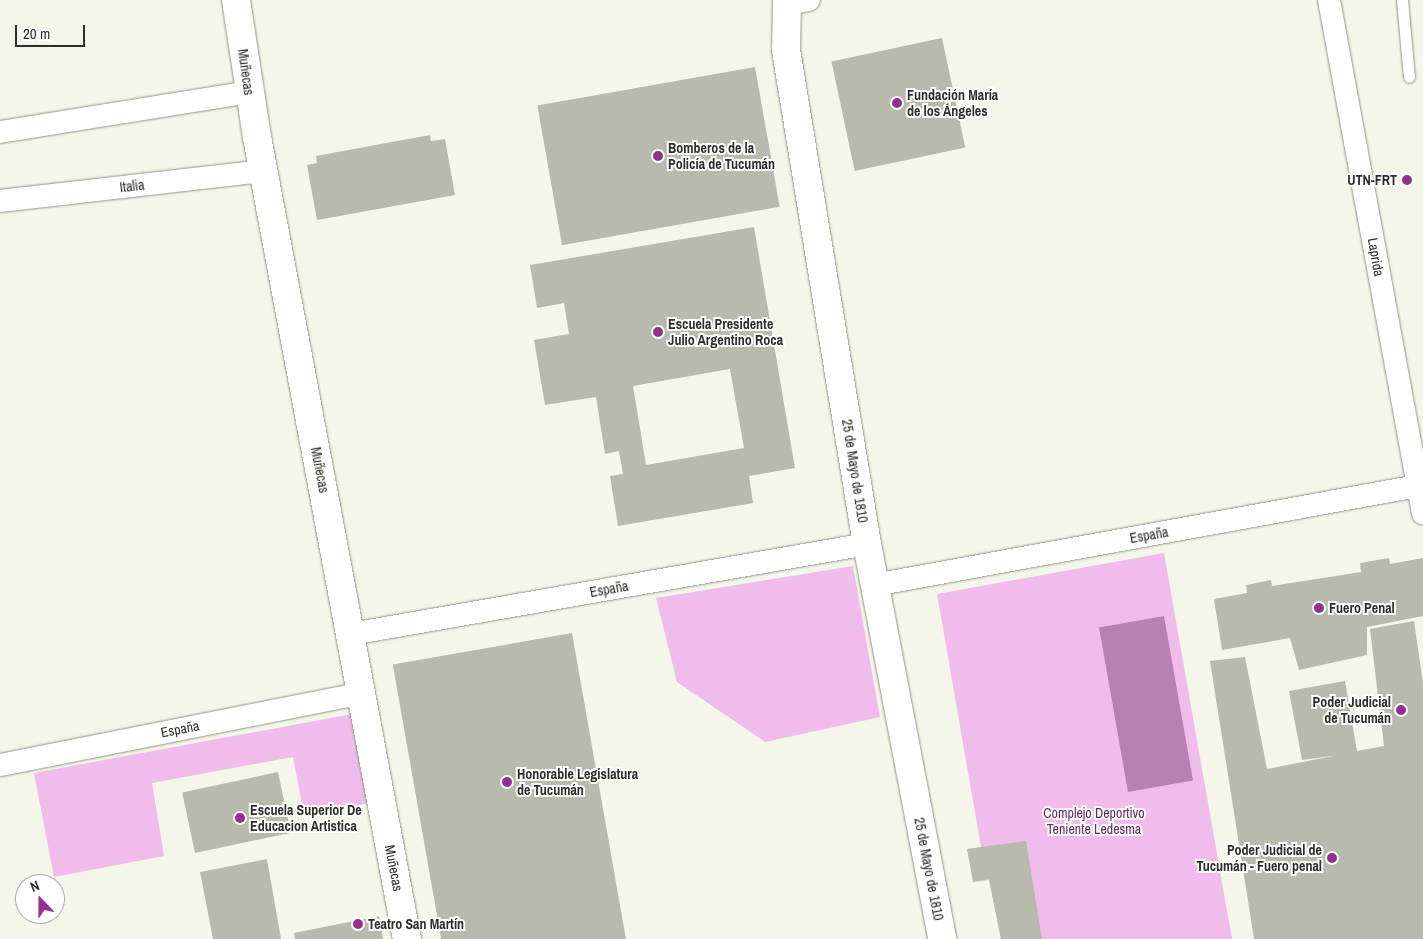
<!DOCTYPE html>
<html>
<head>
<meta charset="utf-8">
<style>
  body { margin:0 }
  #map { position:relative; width:1423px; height:939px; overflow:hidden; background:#f3f6e8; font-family:"Archivo Narrow",sans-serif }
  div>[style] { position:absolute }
  .green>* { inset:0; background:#efbceb }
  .water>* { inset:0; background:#b782b3; transform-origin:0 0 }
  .building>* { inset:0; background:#b7baad; transform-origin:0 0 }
  .roads { filter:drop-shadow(0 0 1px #929588) drop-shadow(0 0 1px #929588) }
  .service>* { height:11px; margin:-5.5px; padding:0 5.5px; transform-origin:5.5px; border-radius:5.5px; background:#fff }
  .minor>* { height:22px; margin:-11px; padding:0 11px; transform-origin:11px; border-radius:11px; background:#fff }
  .tertiary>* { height:28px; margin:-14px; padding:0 14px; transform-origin:14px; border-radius:14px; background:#fff }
  .dots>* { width:14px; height:14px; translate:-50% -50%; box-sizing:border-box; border:2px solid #fff; border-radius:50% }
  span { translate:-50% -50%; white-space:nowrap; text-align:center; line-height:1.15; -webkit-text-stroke:4px #fff; paint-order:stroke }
  .street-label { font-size:14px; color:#2d2e29 }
  .poi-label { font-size:14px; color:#2d2e29; font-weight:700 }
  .left { translate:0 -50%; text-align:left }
  .right { translate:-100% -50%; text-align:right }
  .park-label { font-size:14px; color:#672865 }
  .north { position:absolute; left:15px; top:874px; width:50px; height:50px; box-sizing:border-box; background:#fff; border:1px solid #ababa9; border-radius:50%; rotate:338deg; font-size:14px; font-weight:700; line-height:20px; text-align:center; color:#2d2e29 }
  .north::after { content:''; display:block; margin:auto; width:18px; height:22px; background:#952e93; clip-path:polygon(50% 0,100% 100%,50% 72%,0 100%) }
  .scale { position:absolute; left:15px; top:25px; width:70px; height:22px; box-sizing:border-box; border:2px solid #2d2e29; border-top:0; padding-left:6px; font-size:15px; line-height:18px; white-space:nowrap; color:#2d2e29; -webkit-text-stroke:4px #fff; paint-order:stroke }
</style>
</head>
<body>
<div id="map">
  <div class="green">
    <i style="clip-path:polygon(1164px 553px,1232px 939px,1001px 939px,989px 880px,973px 882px,981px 847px,937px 594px)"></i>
    <i style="clip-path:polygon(853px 566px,880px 717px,765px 742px,677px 682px,656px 598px)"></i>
    <i style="clip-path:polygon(352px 714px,369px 803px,304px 815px,293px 757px,152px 783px,164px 856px,54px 877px,34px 773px)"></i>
  </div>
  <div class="water">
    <i style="left:1164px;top:616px;width:167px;height:66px;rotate:80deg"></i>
  </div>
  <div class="building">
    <i style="left:942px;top:38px;width:112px;height:113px;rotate:78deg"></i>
    <i style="left:755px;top:67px;width:142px;height:221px;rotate:80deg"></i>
    <i style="clip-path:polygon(430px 135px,431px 141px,445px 139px,455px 195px,317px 220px,307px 165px,317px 163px,316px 156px)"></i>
    <i style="clip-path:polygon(evenodd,754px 227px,795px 468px,749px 476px,753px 503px,618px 526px,610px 476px,623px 474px,619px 451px,605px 454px,596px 397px,545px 405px,534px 340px,569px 334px,564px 303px,537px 308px,530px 265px,754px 227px,730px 369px,744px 448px,646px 465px,633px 386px,730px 369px)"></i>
    <i style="clip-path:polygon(1389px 558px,1390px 564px,1423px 558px,1423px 616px,1367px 627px,1367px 655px,1299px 670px,1290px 638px,1222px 650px,1214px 599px,1247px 593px,1246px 585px,1271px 580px,1272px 586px,1361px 572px,1360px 563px)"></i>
    <i style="clip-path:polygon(1414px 621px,1423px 683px,1423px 939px,1254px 939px,1210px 661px,1245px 657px,1267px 769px,1338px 755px,1302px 760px,1289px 691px,1345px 681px,1357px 751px,1384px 746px,1370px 629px)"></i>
    <i style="left:572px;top:633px;width:311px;height:182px;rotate:80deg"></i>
    <i style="left:278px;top:772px;width:62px;height:98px;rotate:78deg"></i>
    <i style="clip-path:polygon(1026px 841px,1042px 939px,1001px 939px,989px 879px,973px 882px,967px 849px)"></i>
    <i style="clip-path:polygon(267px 859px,281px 939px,213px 939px,200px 872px)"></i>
    <i style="clip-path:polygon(379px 916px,383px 939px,295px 939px,294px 933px)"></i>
  </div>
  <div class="roads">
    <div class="service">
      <i style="left:1402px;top:0;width:77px;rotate:84.8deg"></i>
    </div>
    <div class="minor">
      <i style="left:1329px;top:0;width:522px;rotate:79.62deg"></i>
      <i style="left:788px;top:4px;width:21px;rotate:-11deg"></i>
      <i style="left:0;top:132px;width:252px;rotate:-9.1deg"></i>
      <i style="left:0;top:201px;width:266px;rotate:-6.5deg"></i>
      <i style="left:874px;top:585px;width:558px;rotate:-10.32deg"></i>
      <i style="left:351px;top:634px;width:524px;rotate:-9.89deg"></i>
      <i style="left:0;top:765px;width:367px;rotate:-11.2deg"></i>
    </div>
    <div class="tertiary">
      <i style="left:236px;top:0;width:139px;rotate:81.3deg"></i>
      <i style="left:257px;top:137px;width:816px;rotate:79.41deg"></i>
      <i style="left:787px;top:0;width:50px;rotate:91.1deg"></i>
      <i style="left:786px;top:50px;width:501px;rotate:80.69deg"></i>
      <i style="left:867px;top:544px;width:402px;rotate:79.2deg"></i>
    </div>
  </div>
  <div class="dots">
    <i style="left:897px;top:103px;background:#952e93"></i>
    <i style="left:658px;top:156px;background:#952e93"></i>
    <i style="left:1407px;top:180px;background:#952e93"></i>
    <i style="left:658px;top:332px;background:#952e93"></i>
    <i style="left:1319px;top:608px;background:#952e93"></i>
    <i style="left:1401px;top:710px;background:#952e93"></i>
    <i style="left:507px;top:782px;background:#952e93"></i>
    <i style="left:240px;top:818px;background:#952e93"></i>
    <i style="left:1332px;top:858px;background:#952e93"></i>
    <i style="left:358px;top:924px;background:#952e93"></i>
  </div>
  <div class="street-label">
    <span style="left:246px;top:72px;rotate:82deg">Muñecas</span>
    <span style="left:132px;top:186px;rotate:-7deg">Italia</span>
    <span style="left:1376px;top:257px;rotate:80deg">Laprida</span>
    <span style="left:320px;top:470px;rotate:79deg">Muñecas</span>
    <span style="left:855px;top:471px;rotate:81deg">25 de Mayo de 1810</span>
    <span style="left:1149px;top:535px;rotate:-10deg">España</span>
    <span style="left:609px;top:589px;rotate:-10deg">España</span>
    <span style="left:180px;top:729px;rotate:-11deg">España</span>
    <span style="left:394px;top:868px;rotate:79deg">Muñecas</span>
    <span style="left:929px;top:869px;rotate:79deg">25 de Mayo de 1810</span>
  </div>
  <div class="poi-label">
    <span class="left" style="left:907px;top:103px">Fundación María<br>de los Ángeles</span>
    <span class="left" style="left:668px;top:156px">Bomberos de la<br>Policía de Tucumán</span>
    <span class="right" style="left:1397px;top:180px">UTN-FRT</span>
    <span class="left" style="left:668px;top:332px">Escuela Presidente<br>Julio Argentino Roca</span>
    <span class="left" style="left:1329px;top:608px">Fuero Penal</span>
    <span class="right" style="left:1391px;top:710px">Poder Judicial<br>de Tucumán</span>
    <span class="left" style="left:517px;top:782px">Honorable Legislatura<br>de Tucumán</span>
    <span class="left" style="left:250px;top:818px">Escuela Superior De<br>Educacion Artistica</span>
    <span class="right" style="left:1322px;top:858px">Poder Judicial de<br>Tucumán - Fuero penal</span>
    <span class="left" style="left:368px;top:924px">Teatro San Martín</span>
  </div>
  <div class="park-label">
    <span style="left:1094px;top:821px">Complejo Deportivo<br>Teniente Ledesma</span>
  </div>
  <div class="north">N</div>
  <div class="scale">20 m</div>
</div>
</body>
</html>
